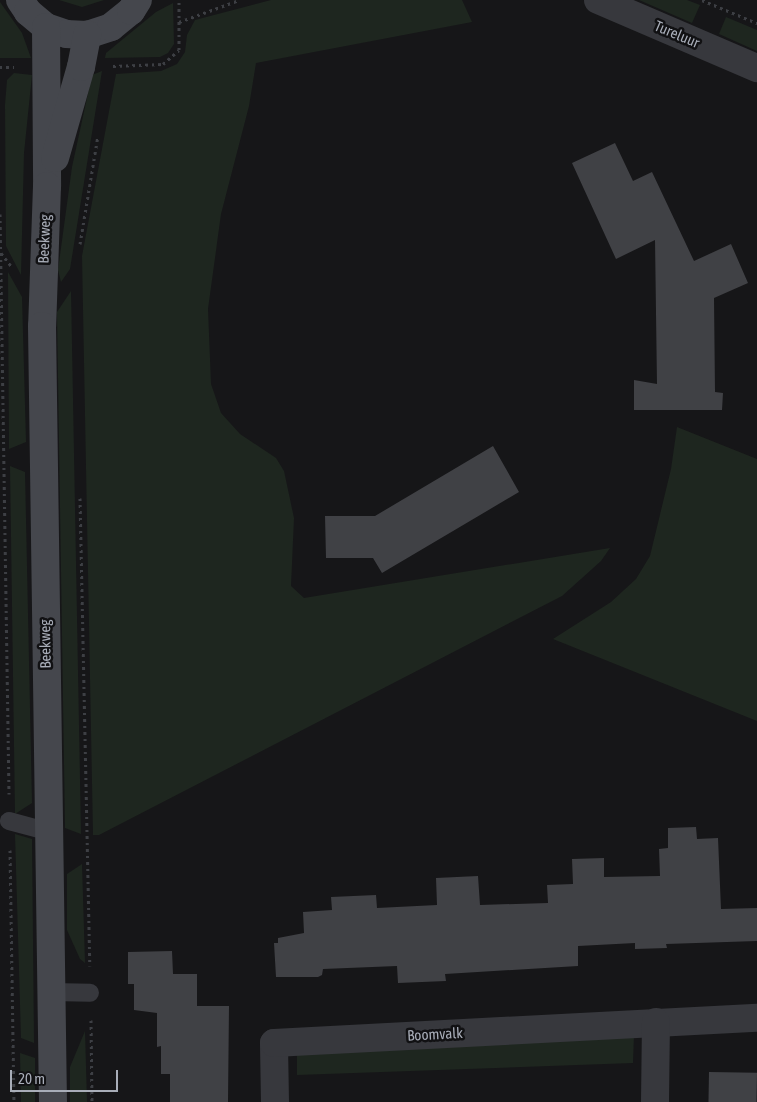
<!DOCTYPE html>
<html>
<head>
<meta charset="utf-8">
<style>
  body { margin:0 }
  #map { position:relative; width:757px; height:1102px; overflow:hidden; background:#161618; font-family:"Asap Condensed",sans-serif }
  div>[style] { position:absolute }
  .green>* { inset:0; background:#1e261f }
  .building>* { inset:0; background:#404145; transform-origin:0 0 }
  .path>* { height:3px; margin-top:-1.5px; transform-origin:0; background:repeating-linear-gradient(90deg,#3d3f44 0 2.5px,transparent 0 6.5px) }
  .service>* { height:18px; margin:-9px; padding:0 9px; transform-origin:9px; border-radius:9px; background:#37383d }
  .minor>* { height:28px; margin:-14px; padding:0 14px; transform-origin:14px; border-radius:14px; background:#37383d }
  .secondary>* { height:28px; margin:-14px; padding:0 14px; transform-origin:14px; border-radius:14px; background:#45474d }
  span { translate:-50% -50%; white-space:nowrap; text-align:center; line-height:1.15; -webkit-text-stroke:5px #111113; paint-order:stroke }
  .street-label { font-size:15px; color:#a8adb8 }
  .scale { position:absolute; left:10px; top:1070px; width:108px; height:22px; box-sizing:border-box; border:2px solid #a8adb8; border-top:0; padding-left:6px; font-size:15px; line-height:18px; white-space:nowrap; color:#a8adb8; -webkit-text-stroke:4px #111113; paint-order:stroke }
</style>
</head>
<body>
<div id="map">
  <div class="green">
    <i style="clip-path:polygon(59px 0,104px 0,82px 7px)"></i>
    <i style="clip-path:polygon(271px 0,462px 0,472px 22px,256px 63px,249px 106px,221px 214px,208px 309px,211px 384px,221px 413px,240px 434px,276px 458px,284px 471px,294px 518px,291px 586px,304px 598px,610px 548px,601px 561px,562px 596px,99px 835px,93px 835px,82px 256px,116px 74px,161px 71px,177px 64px,185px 52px,187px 35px,195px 20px)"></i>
    <i style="clip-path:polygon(639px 0,687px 0,700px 5px,692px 23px)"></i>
    <i style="clip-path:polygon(0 2px,22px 33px,31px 58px,0 58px)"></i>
    <i style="clip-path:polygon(173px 3px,174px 44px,168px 53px,160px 57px,105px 58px,106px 53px,156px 12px)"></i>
    <i style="clip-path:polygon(726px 17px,757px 30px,757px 51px,719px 34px)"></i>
    <i style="clip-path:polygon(102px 71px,70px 269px,61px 282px,58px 270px,72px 167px,92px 75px)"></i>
    <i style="clip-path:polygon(14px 73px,32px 75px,24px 153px,21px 275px,6px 246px,5px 105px,7px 80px)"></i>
    <i style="clip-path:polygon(8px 272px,22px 297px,26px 442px,9px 449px)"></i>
    <i style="clip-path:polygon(71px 291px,81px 834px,65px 828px,57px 312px)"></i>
    <i style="clip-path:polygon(677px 427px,757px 459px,757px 721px,553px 639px,611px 602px,636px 579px,650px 556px,671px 469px)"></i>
    <i style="clip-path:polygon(10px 466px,25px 472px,32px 803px,15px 814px)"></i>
    <i style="clip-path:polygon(15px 834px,32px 839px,34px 1043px,21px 1038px)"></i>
    <i style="clip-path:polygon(82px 864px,85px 963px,80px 959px,67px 930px,67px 874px)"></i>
    <i style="clip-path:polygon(85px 1031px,87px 1102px,70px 1102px,70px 1067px)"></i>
    <i style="clip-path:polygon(634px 1034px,633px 1063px,297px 1075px,297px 1055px)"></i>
    <i style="clip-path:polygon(20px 1053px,35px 1058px,35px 1102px,21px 1102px)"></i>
  </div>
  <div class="building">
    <i style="clip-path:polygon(615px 143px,633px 181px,652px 172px,694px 261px,731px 244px,748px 283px,714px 298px,715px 392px,723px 393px,722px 410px,634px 410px,634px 380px,657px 384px,655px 240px,616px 259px,572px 163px)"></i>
    <i style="clip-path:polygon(493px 446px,519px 492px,382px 573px,373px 558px,326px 558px,325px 516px,375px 516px)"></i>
    <i style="clip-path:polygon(696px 827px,697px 839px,718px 838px,721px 909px,757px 908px,757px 941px,666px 944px,667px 948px,635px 949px,635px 943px,578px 946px,578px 966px,445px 974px,446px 981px,398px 983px,397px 966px,323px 969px,322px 975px,318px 977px,276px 977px,274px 943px,278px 943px,278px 938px,304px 933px,303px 912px,332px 910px,331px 897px,376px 895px,377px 908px,437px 905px,436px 878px,478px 876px,480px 905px,548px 903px,547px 885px,573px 884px,572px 859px,604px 858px,604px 877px,660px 876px,659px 849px,668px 848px,668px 828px)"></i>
    <i style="clip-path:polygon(172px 951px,173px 974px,197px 974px,197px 1006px,229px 1006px,228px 1102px,170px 1102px,170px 1074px,161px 1074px,161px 1046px,157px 1047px,157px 1013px,134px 1010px,134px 984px,128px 984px,128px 952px)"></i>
    <i style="left:709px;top:1072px;width:48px;height:30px;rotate:1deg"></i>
  </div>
  <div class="path">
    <i style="left:702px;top:0;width:60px;rotate:22.7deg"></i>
    <i style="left:179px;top:22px;width:64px;rotate:-20.1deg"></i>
    <i style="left:113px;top:66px;width:50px;rotate:-2.3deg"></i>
    <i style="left:163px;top:64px;width:21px;rotate:-41deg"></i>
    <i style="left:179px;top:50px;width:50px;rotate:-90deg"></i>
    <i style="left:0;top:67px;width:14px"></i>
    <i style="left:0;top:214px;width:580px;rotate:89.11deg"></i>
    <i style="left:80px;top:244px;width:110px;rotate:-80.6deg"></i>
    <i style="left:1px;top:253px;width:16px;rotate:52deg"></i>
    <i style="left:80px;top:498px;width:468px;rotate:88.8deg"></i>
    <i style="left:10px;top:850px;width:252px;rotate:89.1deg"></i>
    <i style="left:91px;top:1020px;width:82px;rotate:89.3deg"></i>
  </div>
  <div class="service">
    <i style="left:9px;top:821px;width:39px;rotate:15deg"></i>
    <i style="left:51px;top:992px;width:39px;rotate:1deg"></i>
  </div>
  <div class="minor">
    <i style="left:598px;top:0;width:173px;rotate:23.2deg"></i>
    <i style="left:275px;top:1102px;width:59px;rotate:-91deg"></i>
    <i style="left:274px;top:1043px;width:484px;rotate:-3deg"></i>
    <i style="left:655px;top:1102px;width:80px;rotate:-89.3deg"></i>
  </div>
  <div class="secondary">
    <i style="left:20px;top:0;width:14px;rotate:56deg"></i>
    <i style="left:28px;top:12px;width:23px;rotate:40deg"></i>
    <i style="left:46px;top:27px;width:21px;rotate:19deg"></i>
    <i style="left:66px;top:34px;width:21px;rotate:3deg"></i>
    <i style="left:87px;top:35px;width:25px;rotate:-18deg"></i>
    <i style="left:111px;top:27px;width:26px;rotate:-39deg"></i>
    <i style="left:131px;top:11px;width:13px;rotate:-58deg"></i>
    <i style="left:46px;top:27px;width:159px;rotate:89.6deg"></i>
    <i style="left:47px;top:186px;width:140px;rotate:92deg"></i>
    <i style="left:42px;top:326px;width:776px;rotate:89.19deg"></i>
    <i style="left:55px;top:158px;width:95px;rotate:-74.1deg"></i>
    <i style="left:81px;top:67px;width:33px;rotate:-79deg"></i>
  </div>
  <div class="street-label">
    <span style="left:677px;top:34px;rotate:23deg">Tureluur</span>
    <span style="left:44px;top:239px;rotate:-88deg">Beekweg</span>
    <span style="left:45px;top:644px;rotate:-91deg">Beekweg</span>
    <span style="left:435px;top:1034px;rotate:-3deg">Boomvalk</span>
  </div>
  <div class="scale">20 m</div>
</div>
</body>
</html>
